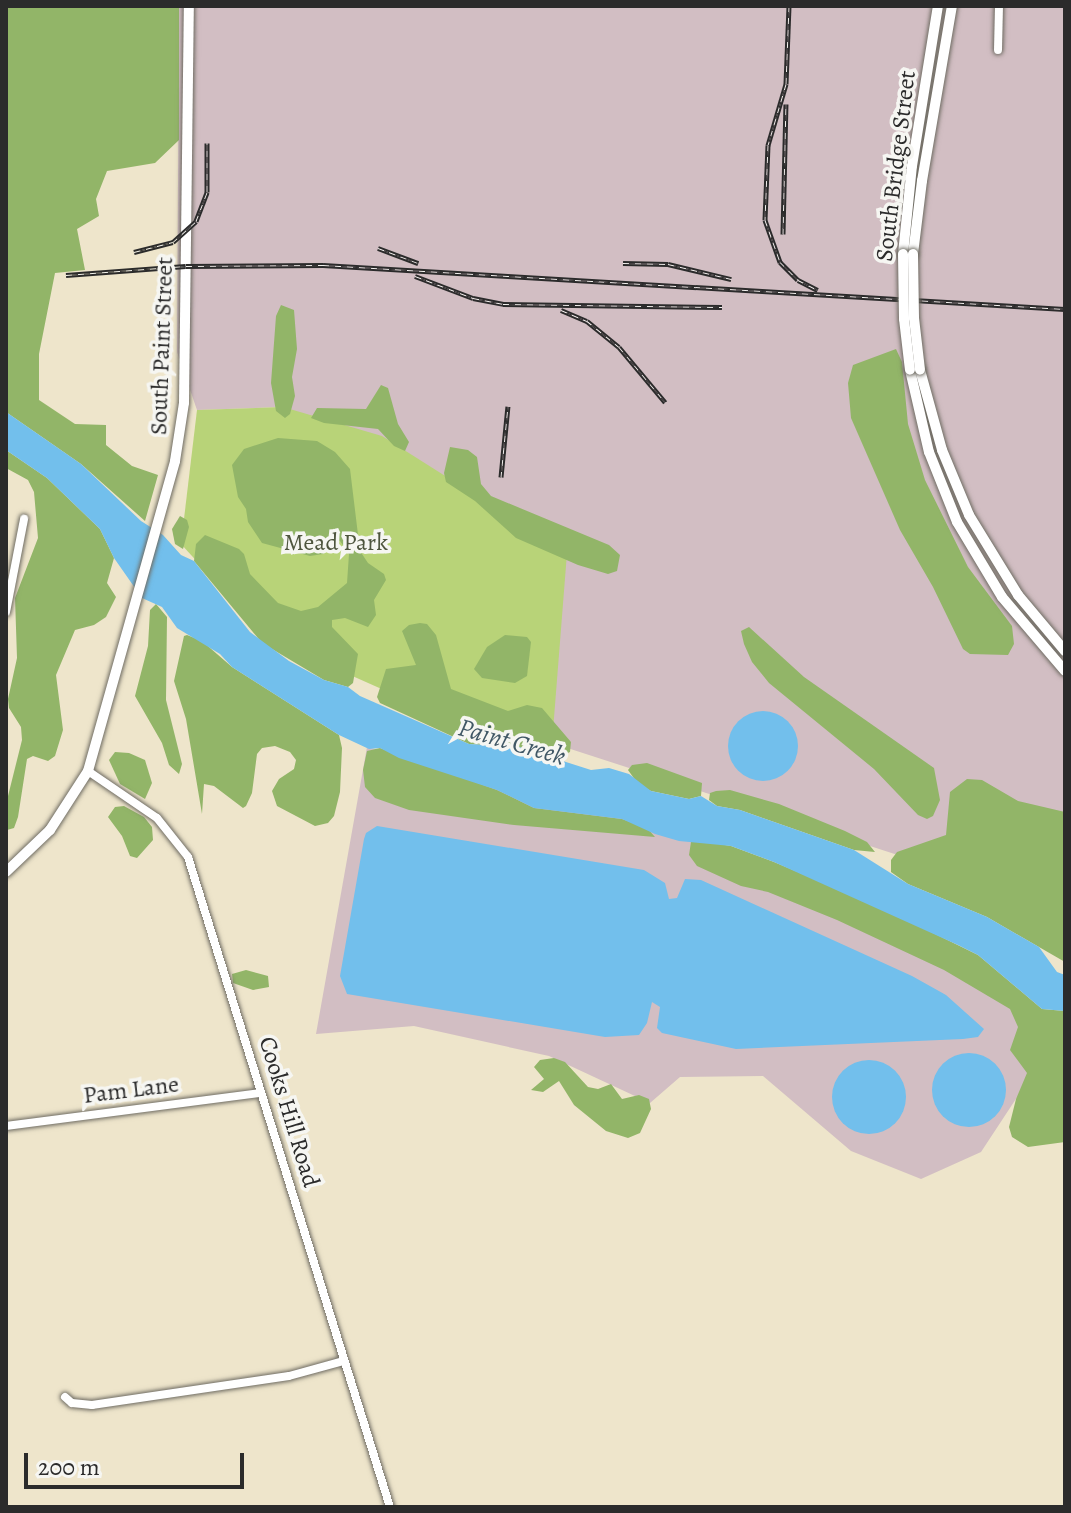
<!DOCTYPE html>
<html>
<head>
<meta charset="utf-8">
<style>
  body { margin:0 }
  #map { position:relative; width:1071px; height:1513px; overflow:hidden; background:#eee5cb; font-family:Alegreya,serif }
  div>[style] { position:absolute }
  .industrial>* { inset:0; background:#d2bec3 }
  .green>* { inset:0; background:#b8d378 }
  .forest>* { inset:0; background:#92b568 }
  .water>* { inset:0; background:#72bfec }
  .round { border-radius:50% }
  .roads { filter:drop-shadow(0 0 2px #6f6c63) drop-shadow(0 0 2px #6f6c63) }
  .minor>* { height:8px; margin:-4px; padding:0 4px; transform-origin:4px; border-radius:4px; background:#fff }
  .major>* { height:10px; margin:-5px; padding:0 5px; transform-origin:5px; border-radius:5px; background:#fff }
  .rail>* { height:5px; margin-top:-2.5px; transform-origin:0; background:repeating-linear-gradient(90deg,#f6f6f2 0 6px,#2b2b2b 0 12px); box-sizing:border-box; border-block:2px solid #2b2b2b }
  .bridges { filter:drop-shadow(0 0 2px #6f6c63) drop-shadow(0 0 2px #6f6c63) }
  .major-bridge>* { height:10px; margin:-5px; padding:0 5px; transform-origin:5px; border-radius:5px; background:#fff }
  span { translate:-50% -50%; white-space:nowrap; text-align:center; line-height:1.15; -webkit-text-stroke:7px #f6f6f2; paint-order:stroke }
  .street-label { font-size:24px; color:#2b2b2b }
  .park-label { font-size:24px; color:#4e553e }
  .water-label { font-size:26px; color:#405765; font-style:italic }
  .frame { position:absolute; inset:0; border:8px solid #2b2b2b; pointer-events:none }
  .scale { position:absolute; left:24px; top:1453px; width:220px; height:36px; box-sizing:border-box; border:4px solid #2b2b2b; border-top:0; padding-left:10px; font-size:24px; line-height:28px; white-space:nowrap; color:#2b2b2b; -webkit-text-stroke:6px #f6f6f2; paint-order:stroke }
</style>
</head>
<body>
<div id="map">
  <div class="industrial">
    <i style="clip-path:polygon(179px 6px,1065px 6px,1065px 885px,1052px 905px,552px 743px,283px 407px,197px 410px,177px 352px)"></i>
    <i style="clip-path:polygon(367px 747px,632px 818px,830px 894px,1039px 1017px,1027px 1082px,981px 1152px,921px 1179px,851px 1151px,763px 1076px,680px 1077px,650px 1103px,549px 1056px,414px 1026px,316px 1034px)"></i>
  </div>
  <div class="green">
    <i style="clip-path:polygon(283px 407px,382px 436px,567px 553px,552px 743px,449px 719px,267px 638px,181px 544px,197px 410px)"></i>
  </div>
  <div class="forest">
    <i style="clip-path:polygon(6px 6px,179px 6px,179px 140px,155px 163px,107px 171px,96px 199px,99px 216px,77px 229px,85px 270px,55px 273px,39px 354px,39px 400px,75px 424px,106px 425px,106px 445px,132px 466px,158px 475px,145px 521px,81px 464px,6px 412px)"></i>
    <i style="clip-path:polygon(281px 305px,294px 310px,297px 349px,292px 377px,295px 396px,290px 414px,285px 418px,276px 411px,271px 383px,276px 316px)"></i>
    <i style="clip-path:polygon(896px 349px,902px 362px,908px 424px,925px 480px,968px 567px,1012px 626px,1014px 644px,1008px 655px,970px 654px,963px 649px,933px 587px,900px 530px,851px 418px,848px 383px,853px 365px)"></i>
    <i style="clip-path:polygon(381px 385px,388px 388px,398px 424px,409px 442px,405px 451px,394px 446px,378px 429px,324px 423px,311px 418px,317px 408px,366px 409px)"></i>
    <i style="clip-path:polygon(278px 438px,317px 441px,335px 452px,350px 469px,360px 551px,368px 563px,384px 574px,386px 580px,374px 600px,376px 615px,368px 627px,345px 618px,332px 620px,332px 627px,358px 654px,353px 683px,348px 687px,324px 680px,262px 643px,194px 561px,196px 544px,205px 535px,239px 549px,244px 554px,250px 574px,278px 603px,301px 611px,318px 607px,347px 583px,349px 554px,340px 541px,335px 541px,323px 554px,310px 556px,262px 543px,248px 522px,246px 509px,238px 497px,232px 465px,244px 449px)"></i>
    <i style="clip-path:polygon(450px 447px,468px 450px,477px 457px,481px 484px,491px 496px,609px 545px,620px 555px,617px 571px,608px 574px,578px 565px,516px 538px,475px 501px,446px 482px,444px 473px)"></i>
    <i style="clip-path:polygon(6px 450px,47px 478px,100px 529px,114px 558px,107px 583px,116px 597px,106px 617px,94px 625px,75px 630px,56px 675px,63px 730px,55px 756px,48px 761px,33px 756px,27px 759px,18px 817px,14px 828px,7px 830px,6px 804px,22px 740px,21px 727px,9px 708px,8px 699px,17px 658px,15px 598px,38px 538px,34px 492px,28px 480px,6px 468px)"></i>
    <i style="clip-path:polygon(180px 516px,187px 520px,189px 527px,183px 549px,175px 544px,172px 529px)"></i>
    <i style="clip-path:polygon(156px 604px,167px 617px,166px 700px,182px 764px,179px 774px,169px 765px,162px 743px,135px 696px,148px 646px,150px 610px)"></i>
    <i style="clip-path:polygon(420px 623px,427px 624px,436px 635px,451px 689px,508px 711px,527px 705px,542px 708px,571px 742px,570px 752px,559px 757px,519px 747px,469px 744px,380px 703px,377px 697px,386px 669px,416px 665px,402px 631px,409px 625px)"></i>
    <i style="clip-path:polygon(749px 627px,804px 677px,934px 768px,940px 800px,933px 816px,927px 819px,918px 815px,874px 769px,769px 683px,752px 662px,744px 644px,741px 631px)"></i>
    <i style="clip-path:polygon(187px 635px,202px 641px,232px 667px,339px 735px,342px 748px,340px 792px,334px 816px,328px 823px,315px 826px,277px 806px,272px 791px,279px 779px,294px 769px,296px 760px,290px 752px,275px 746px,262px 748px,257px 754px,252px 793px,246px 806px,243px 808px,214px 786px,204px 784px,202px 814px,186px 719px,174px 681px,184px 636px)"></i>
    <i style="clip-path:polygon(505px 635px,527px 637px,531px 642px,527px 676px,515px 683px,482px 678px,474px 669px,487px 647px)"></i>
    <i style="clip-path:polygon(380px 748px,497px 790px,534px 808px,622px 819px,647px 828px,655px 837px,514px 825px,409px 810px,375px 798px,365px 787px,363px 770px,367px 751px)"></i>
    <i style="clip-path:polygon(115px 752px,129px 753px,145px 760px,152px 783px,145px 799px,120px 784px,109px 760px)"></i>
    <i style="clip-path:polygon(647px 763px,702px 783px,701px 796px,689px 799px,651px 791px,638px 784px,628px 770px,632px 765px)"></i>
    <i style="clip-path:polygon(967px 779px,982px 780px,1018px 801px,1065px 812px,1065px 962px,987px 917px,908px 884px,891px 872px,891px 860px,897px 852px,946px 835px,950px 792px)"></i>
    <i style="clip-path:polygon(730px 790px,779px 804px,845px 831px,867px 842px,875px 852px,854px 850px,740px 810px,717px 806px,709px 800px,710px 793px,716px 791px)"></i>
    <i style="clip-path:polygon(124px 806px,144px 817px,152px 827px,153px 840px,137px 858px,130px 856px,122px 836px,108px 817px,115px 807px)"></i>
    <i style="clip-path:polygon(701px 841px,731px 846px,774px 862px,874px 904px,978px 955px,1042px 1009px,1065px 1011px,1065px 1142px,1028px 1147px,1012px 1137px,1009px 1127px,1016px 1099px,1027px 1073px,1010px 1050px,1018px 1027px,1010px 1009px,944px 970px,837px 920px,768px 892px,741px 886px,697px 866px,689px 855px,691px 842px)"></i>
    <i style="clip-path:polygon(246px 970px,268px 976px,269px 987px,253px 990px,233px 983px,232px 974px)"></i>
    <i style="clip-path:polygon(554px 1058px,565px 1062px,588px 1087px,598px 1089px,611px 1084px,622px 1099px,639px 1095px,649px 1099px,651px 1109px,640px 1133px,628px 1138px,606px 1131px,574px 1105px,559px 1081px,543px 1092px,531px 1090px,544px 1079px,534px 1067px,540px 1060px)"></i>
  </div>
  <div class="water">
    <i style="clip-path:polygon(6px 412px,81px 464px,141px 521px,163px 535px,181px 555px,194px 561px,250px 632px,289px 661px,324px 680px,348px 687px,360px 696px,469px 744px,519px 747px,591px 770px,609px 768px,629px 774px,651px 791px,689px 799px,701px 796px,717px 806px,740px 810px,854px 850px,908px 884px,987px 917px,1039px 947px,1057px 972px,1065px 975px,1065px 1011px,1042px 1009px,978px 955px,958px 945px,774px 862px,731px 846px,679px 841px,655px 834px,622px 819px,534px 808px,497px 790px,399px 758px,380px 748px,369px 749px,339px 735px,232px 667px,220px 654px,177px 628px,162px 607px,142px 598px,114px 558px,100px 529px,47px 478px,6px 450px)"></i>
    <i class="round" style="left:728px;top:711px;width:70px;height:70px"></i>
    <i style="clip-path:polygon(377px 826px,644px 870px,665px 883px,669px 899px,677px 898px,685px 879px,701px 880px,912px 976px,946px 995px,984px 1029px,978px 1037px,963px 1039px,736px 1049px,662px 1033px,657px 1028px,660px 1007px,652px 1002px,647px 1023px,639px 1035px,605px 1037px,347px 994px,340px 976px,364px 839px,366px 833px)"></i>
    <i class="round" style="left:932px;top:1053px;width:74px;height:74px"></i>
    <i class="round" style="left:832px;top:1060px;width:74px;height:74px"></i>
  </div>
  <div class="roads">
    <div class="minor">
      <i style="left:998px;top:50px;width:44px;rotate:-88.7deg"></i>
      <i style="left:6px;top:612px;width:95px;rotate:-79deg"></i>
      <i style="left:88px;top:771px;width:83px;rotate:34.3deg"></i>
      <i style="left:157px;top:818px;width:50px;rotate:51.5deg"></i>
      <i style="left:188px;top:857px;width:681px;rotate:72.74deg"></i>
      <i style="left:6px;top:1126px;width:257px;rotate:-7.4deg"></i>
      <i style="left:65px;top:1397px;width:9px;rotate:41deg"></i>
      <i style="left:72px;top:1403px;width:20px;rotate:6deg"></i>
      <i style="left:92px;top:1405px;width:199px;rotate:-8.4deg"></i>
      <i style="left:289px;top:1376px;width:57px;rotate:-15.3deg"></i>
    </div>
    <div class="major">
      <i style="left:903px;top:254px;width:88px;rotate:-84.2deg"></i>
      <i style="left:912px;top:166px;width:162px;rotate:-80.8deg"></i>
      <i style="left:913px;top:254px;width:74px;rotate:-83deg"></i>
      <i style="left:922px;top:181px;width:178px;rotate:-80.3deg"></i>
      <i style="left:910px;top:370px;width:84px;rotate:77deg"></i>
      <i style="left:929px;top:452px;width:75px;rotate:68.2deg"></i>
      <i style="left:957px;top:522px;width:87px;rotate:59deg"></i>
      <i style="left:1002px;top:597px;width:97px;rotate:49.6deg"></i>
      <i style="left:920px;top:370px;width:83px;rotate:74.6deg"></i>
      <i style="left:942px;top:450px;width:70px;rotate:67.4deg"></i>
      <i style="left:969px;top:515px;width:94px;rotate:58.5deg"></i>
      <i style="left:1018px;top:595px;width:73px;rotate:50deg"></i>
      <i style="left:6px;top:872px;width:61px;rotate:-43.7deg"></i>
      <i style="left:50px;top:830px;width:70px;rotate:-57.2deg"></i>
      <i style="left:88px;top:771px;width:322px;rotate:-74.3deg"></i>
      <i style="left:175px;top:461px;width:59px;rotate:-81.2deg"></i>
      <i style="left:184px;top:403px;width:397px;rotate:-89.3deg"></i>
    </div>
  </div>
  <div class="rail">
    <i style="left:789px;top:6px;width:78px;rotate:92.2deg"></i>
    <i style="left:786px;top:84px;width:64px;rotate:106.4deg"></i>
    <i style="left:768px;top:145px;width:75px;rotate:92.3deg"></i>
    <i style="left:765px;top:220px;width:45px;rotate:70.3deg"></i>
    <i style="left:780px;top:262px;width:25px;rotate:45deg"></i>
    <i style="left:798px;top:280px;width:22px;rotate:27deg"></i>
    <i style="left:783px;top:234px;width:130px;rotate:-88.7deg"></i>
    <i style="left:378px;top:248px;width:43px;rotate:20.6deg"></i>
    <i style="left:134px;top:252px;width:40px;rotate:-14.4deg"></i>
    <i style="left:173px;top:242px;width:31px;rotate:-42deg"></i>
    <i style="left:196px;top:221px;width:31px;rotate:-69deg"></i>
    <i style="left:207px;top:192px;width:49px;rotate:-90deg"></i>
    <i style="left:623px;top:263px;width:45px;rotate:1.3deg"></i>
    <i style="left:668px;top:264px;width:65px;rotate:13.4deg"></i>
    <i style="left:66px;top:275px;width:120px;rotate:-4.3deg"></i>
    <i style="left:186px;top:266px;width:137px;rotate:-0.4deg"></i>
    <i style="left:323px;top:265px;width:743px;rotate:3.39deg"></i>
    <i style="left:415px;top:276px;width:62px;rotate:20.8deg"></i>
    <i style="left:473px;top:298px;width:31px;rotate:11deg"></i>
    <i style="left:503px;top:304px;width:219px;rotate:0.8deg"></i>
    <i style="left:561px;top:310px;width:28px;rotate:23deg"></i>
    <i style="left:587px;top:321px;width:41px;rotate:39.1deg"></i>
    <i style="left:619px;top:347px;width:72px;rotate:50.1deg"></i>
    <i style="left:501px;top:477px;width:71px;rotate:-84.4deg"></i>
  </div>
  <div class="bridges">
    <div class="major-bridge">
      <i style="left:903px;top:254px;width:65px;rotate:89.1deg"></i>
      <i style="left:904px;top:319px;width:51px;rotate:83.3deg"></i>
      <i style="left:913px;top:254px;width:64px;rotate:89.1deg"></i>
      <i style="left:914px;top:318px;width:52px;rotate:83.4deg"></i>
    </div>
  </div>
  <div class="street-label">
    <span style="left:896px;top:166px;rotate:-83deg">South Bridge Street</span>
    <span style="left:162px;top:346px;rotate:-88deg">South Paint Street</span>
    <span style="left:131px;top:1090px;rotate:-7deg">Pam Lane</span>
    <span style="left:289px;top:1112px;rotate:73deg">Cooks Hill Road</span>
  </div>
  <div class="park-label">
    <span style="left:336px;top:543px">Mead Park</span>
  </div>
  <div class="water-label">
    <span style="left:512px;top:742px;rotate:16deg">Paint Creek</span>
  </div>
  <div class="frame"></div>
  <div class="scale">200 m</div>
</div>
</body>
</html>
